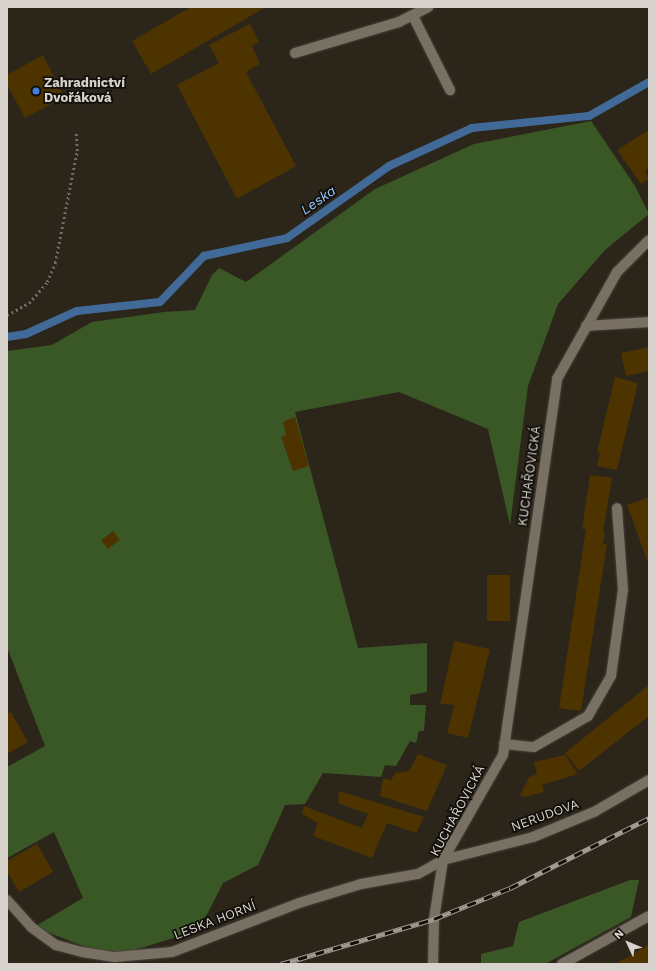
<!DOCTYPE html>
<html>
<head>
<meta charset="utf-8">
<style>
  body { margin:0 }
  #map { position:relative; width:656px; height:971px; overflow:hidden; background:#2c251a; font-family:"Work Sans",sans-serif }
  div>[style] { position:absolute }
  .green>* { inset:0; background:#3a5826 }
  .stream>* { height:8px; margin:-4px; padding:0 4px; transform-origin:4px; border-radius:4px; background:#416a99 }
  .building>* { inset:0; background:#4c3300; transform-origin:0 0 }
  .path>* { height:2.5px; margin-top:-1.25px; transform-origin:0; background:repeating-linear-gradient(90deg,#726c63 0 2px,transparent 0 5px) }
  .roads { filter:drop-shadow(0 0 1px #474139) drop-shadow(0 0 1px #474139) }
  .service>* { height:10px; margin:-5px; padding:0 5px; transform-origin:5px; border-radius:5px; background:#787063 }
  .minor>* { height:10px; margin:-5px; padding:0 5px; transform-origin:5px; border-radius:5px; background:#787063 }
  .tertiary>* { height:10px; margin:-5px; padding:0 5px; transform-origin:5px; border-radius:5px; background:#787063 }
  .rail>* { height:4.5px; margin-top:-2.25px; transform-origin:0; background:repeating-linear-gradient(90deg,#120f0a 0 9px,#a09b92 0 18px); box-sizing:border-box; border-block:1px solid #a09b92 }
  .dots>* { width:11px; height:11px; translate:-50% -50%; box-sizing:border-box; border:2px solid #120f0a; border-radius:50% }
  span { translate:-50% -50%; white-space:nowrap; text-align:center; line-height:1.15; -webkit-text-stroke:3.5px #120f0a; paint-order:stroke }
  .poi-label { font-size:13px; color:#d7d3cc; font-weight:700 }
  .left { translate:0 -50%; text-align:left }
  .street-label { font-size:13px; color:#d7d3cc }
  .water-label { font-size:14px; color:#96c5fe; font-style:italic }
  .frame { position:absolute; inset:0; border:8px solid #d7d3cc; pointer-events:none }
  .north { position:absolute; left:608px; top:923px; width:40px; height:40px; -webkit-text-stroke:3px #120f0a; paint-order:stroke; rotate:314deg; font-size:11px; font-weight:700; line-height:16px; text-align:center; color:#d7d3cc }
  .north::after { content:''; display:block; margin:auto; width:14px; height:18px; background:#d7d3cc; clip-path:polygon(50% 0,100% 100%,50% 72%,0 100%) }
</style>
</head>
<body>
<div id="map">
  <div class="green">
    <i style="clip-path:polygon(591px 121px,635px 186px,649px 214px,605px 250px,558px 304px,528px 386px,510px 525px,488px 429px,399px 392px,295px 412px,358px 648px,427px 643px,427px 692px,410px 695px,410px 705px,426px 705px,424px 731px,419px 731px,416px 743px,410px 741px,396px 766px,385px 765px,381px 777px,323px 773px,305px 804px,285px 805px,258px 865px,223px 883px,199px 930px,112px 957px,34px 927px,83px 898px,54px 832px,7px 858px,7px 767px,45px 746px,7px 647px,7px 351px,52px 345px,92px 322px,164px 312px,195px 310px,212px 275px,219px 268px,246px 282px,375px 189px,474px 144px)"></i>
    <i style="clip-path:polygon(630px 880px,639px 880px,631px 917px,545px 964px,481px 964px,481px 954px,513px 946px,519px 922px)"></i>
  </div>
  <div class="stream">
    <i style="left:7px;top:337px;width:19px;rotate:-9deg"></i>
    <i style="left:26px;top:334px;width:56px;rotate:-24.3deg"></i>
    <i style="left:77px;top:311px;width:83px;rotate:-6.2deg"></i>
    <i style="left:160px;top:302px;width:64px;rotate:-46.3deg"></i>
    <i style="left:204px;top:256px;width:85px;rotate:-12.2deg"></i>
    <i style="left:287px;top:238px;width:125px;rotate:-35.2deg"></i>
    <i style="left:389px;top:166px;width:91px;rotate:-24.6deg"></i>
    <i style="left:472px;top:128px;width:118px;rotate:-5.9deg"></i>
    <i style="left:589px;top:116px;width:69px;rotate:-29.5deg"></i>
  </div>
  <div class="building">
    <i style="clip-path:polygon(191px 7px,266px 7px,151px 74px,132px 41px)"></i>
    <i style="clip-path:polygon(250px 24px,259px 42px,252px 46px,260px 64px,246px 72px,296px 166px,237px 199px,177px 85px,219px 63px,209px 45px)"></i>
    <i style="clip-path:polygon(43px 55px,64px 97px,25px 118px,7px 85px,7px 75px)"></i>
    <i style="clip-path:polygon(649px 130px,649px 168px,645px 171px,649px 179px,641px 184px,617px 150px)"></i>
    <i style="clip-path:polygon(649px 347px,649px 371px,626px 376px,621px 353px)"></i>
    <i style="clip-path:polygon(615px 377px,638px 383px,617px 470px,597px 466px,600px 453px,597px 452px)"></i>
    <i style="clip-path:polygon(295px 417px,309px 466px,293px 471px,281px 437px,286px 435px,283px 422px)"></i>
    <i style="clip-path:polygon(590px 475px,612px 478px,603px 532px,605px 532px,603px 544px,607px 544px,581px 711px,559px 708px,586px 529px,582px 529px)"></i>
    <i style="clip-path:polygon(649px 497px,649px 566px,627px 505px)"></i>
    <i style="left:113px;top:531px;width:11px;height:15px;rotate:52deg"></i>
    <i style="left:487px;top:575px;width:23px;height:46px"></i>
    <i style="clip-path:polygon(454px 641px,490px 649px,468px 738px,447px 733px,454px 705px,440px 704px)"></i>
    <i style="clip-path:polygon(649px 685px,649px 716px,579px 771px,565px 753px)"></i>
    <i style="clip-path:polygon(11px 712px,28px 742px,7px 754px,7px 714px)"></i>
    <i style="clip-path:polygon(418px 754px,447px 765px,427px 811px,380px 796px,383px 778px,391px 780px,395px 773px,409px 771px)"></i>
    <i style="clip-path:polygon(565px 755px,578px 774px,542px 785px,544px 792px,524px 797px,520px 795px,529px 777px,537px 774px,534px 762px)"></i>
    <i style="clip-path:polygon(339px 791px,424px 817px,416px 833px,387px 823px,372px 858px,313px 836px,318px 823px,302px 814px,304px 806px,362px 828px,368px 814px,338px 803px)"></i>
    <i style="clip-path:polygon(37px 844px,53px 872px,19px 892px,7px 871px,7px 861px)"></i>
    <i style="clip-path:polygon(648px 945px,649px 964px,615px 964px,626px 958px)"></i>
  </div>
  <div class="path">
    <i style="left:7px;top:315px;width:25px;rotate:-29deg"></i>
    <i style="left:29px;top:303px;width:28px;rotate:-49deg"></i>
    <i style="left:47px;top:282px;width:21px;rotate:-67deg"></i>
    <i style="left:55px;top:263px;width:114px;rotate:-78.9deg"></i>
    <i style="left:77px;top:151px;width:19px;rotate:-93deg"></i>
  </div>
  <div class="roads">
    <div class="service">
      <i style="left:413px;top:16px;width:83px;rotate:63.4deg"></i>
      <i style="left:295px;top:53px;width:109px;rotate:-16.6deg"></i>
      <i style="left:399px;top:22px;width:33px;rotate:-27deg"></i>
      <i style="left:504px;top:744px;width:30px;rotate:6deg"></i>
      <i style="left:534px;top:747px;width:62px;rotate:-29.9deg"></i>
      <i style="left:588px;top:716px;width:46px;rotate:-60.1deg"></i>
      <i style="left:611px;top:676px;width:87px;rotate:-82.1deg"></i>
      <i style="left:623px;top:590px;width:82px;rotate:-94.2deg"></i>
    </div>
    <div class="minor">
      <i style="left:586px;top:326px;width:63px;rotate:-3.6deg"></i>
      <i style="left:7px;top:900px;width:36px;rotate:48deg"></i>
      <i style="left:31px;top:927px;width:31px;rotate:36deg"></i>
      <i style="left:56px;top:945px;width:27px;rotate:15deg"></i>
      <i style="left:82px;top:952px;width:33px;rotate:9deg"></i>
      <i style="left:115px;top:957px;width:57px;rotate:-5deg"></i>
      <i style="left:172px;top:952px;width:136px;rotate:-21.1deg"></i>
      <i style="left:299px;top:903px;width:65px;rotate:-17deg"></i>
      <i style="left:361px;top:884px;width:58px;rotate:-10deg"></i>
      <i style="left:418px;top:874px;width:29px;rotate:-29deg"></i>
      <i style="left:443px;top:860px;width:93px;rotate:-14.3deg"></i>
      <i style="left:533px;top:837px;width:66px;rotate:-22.3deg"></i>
      <i style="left:594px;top:812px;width:64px;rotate:-30.2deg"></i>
      <i style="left:562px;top:964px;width:99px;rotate:-28.9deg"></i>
    </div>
    <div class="tertiary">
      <i style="left:433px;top:964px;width:45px;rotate:-88.7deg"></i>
      <i style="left:434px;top:919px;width:60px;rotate:-81.3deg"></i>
      <i style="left:443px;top:860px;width:121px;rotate:-60.3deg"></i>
      <i style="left:503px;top:755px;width:380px;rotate:-81.8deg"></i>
      <i style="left:557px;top:379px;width:123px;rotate:-60.7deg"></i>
      <i style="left:617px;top:272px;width:45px;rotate:-45deg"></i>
    </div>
  </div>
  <div class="rail">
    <i style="left:281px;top:964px;width:159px;rotate:-16.4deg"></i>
    <i style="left:434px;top:919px;width:82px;rotate:-22.2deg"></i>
    <i style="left:510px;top:888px;width:156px;rotate:-26.7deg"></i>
  </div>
  <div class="dots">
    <i style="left:36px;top:91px;background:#3f7fe0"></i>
  </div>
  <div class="poi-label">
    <span class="left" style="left:44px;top:91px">Zahradnictví<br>Dvořáková</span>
  </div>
  <div class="street-label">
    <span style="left:530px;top:476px;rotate:-82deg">KUCHAŘOVICKÁ</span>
    <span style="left:458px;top:811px;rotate:-62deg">KUCHAŘOVICKÁ</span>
    <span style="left:545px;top:816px;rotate:-20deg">NERUDOVA</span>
    <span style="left:215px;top:921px;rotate:-21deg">LESKA HORNÍ</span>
  </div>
  <div class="water-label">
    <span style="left:318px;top:200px;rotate:-35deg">Leska</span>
  </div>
  <div class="frame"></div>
  <div class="north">N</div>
</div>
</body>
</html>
